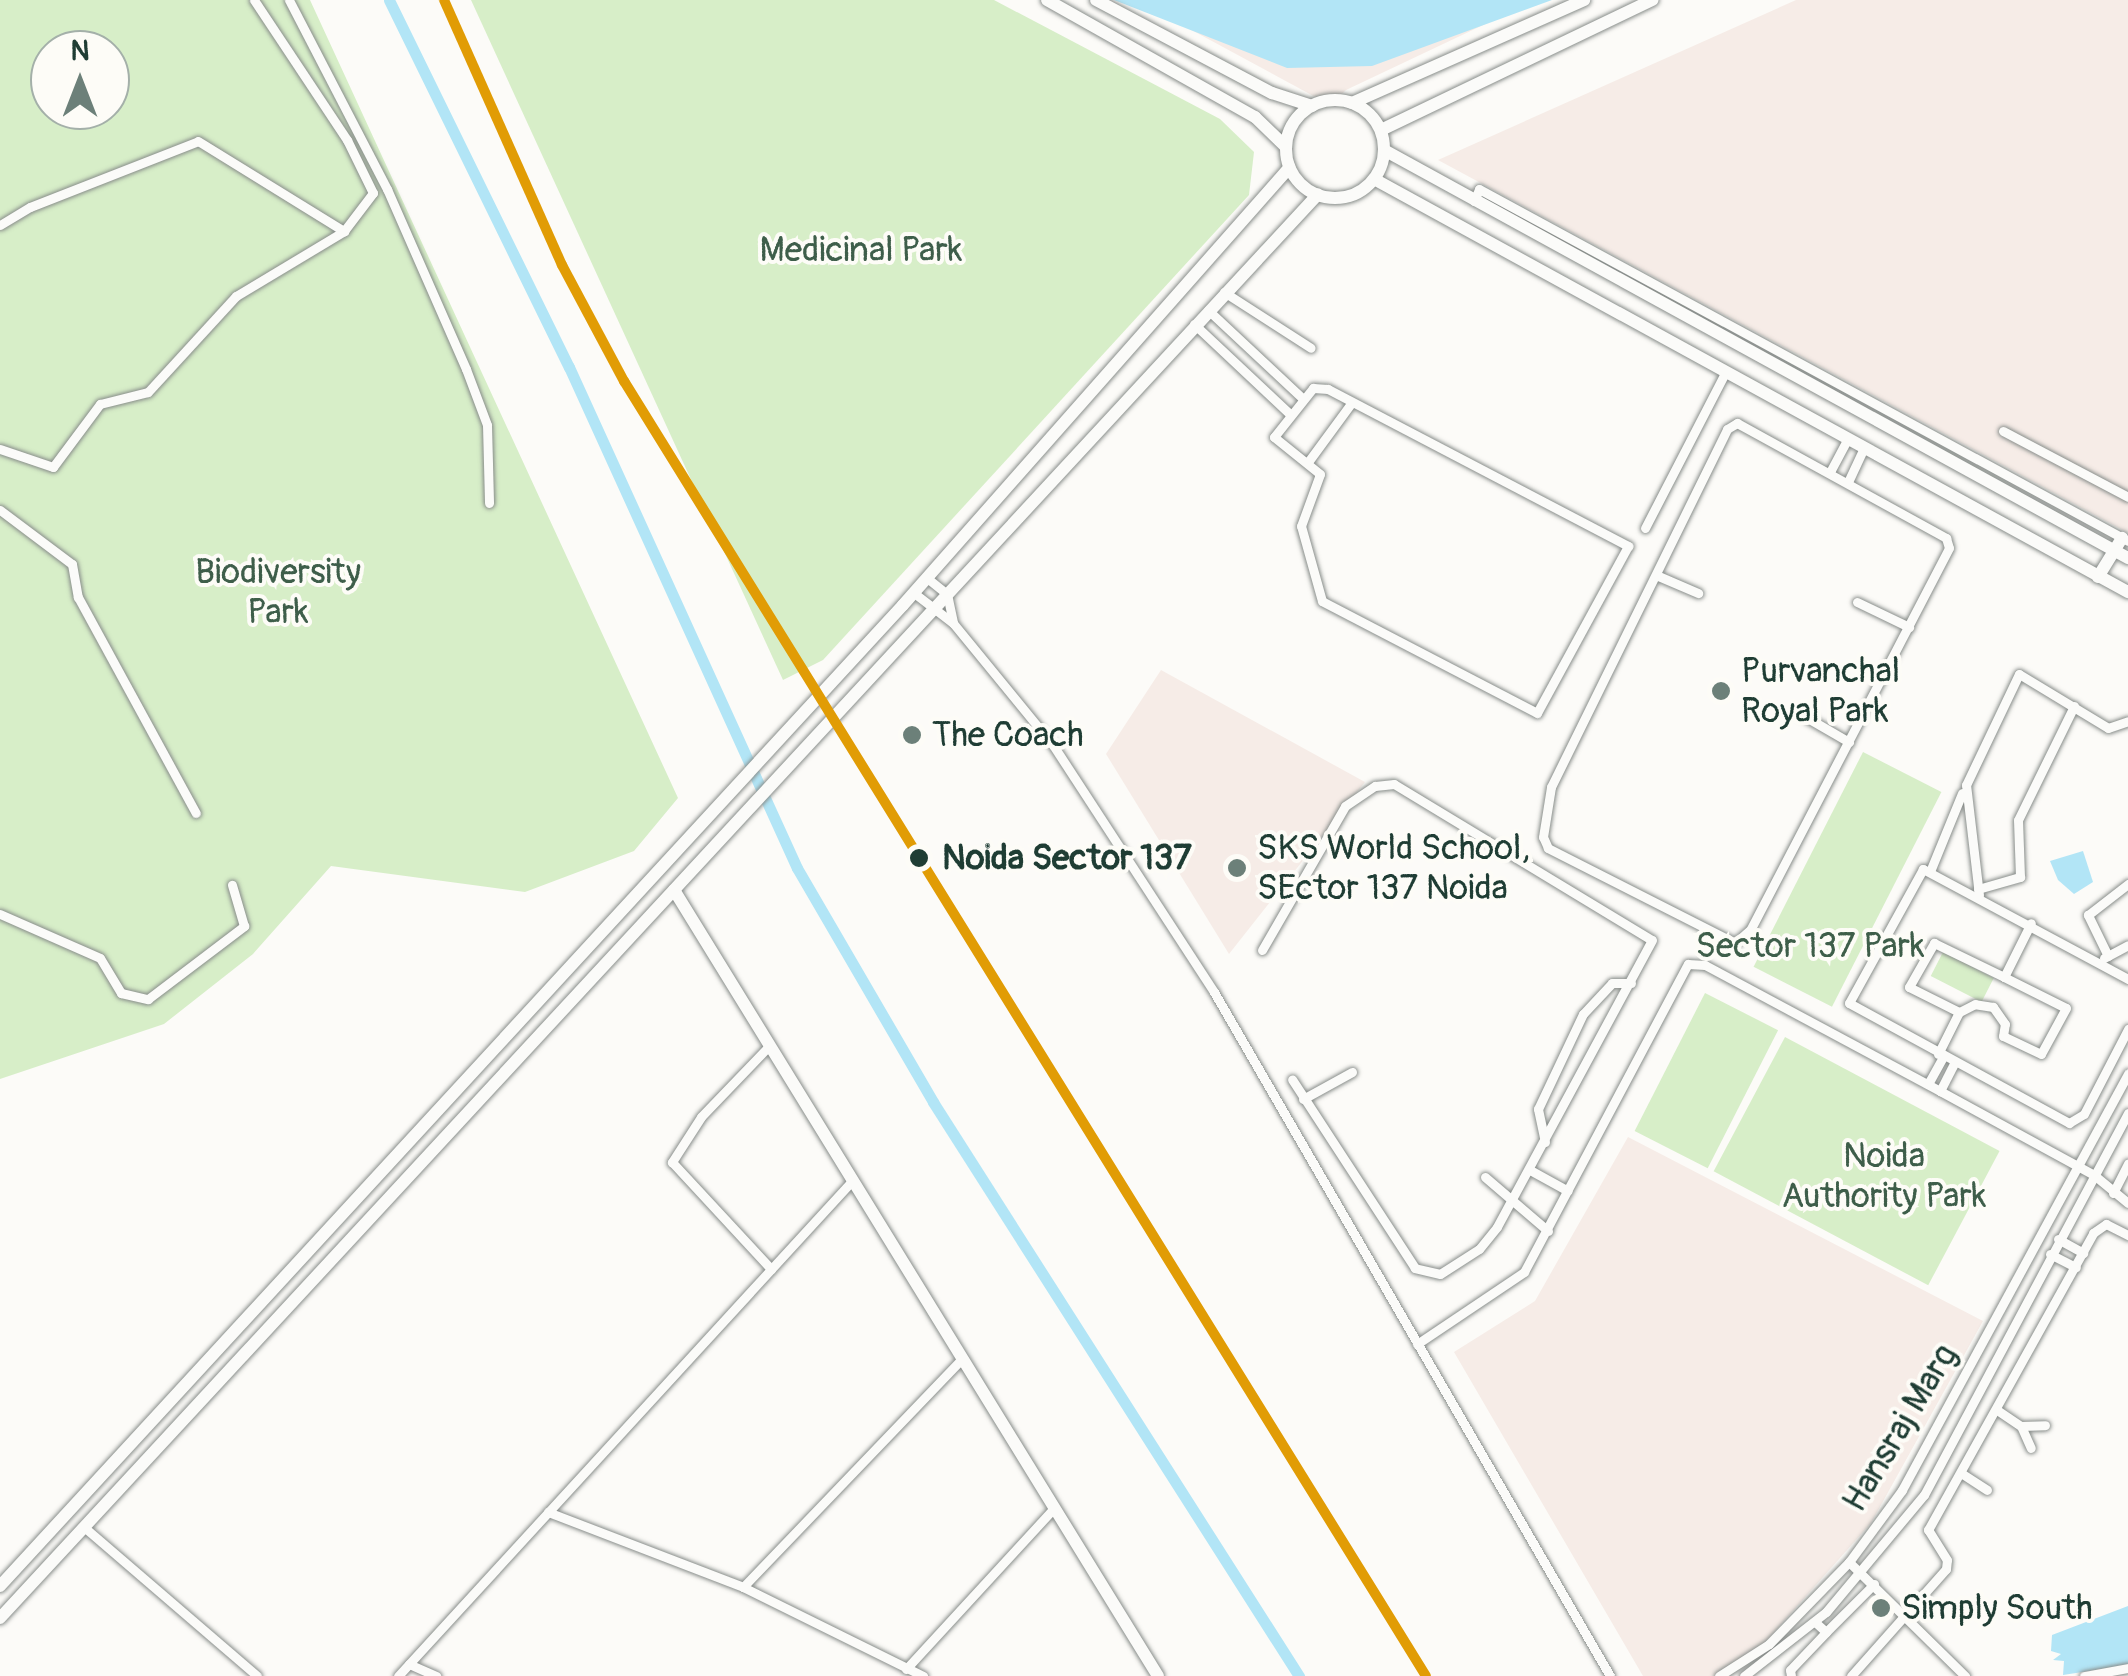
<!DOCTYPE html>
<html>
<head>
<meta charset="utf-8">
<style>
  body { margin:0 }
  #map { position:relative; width:2128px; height:1676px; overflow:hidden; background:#fcfbf8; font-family:Pangolin,sans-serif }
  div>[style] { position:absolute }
  .built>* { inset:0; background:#f6ece7 }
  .green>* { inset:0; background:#d7eec8; transform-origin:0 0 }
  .water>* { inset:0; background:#b2e5f6 }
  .canal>* { height:11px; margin:-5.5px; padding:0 5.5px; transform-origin:5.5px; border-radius:5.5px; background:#b2e5f6 }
  .roads { filter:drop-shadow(0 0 2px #888d8a) drop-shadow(0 0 2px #888d8a) }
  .street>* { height:9px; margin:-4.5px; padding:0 4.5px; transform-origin:4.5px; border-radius:4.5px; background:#fbfbf9 }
  .secondary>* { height:12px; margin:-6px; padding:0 6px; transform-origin:6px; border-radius:6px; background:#fbfbf9 }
  .secondary>.ring { margin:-6px; padding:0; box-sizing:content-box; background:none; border:12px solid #fbfbf9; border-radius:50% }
  .metro-1>* { height:10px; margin:-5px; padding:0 5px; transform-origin:5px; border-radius:5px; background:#e19c05 }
  .dots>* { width:28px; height:28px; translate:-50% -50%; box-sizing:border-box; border:5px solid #fdfcf7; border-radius:50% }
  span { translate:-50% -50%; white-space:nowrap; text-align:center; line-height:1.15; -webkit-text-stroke:8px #fdfcf7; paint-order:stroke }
  .park-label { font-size:35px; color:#3e5e4a }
  .poi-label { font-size:35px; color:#1f3d34 }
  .left { translate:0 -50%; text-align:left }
  .stop-label { font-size:35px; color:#1f3d34; font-weight:700 }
  .street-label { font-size:35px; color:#1f3d34 }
  .north { position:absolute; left:30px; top:30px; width:100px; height:100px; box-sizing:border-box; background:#fdfcf7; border:2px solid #a4b0a9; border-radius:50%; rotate:0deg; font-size:28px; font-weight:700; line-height:40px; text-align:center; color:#1f3d34 }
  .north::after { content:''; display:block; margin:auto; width:35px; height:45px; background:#6c8079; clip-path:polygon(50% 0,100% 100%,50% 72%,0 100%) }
</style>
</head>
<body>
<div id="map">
  <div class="built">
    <i style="clip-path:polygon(1136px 0,1536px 0,1346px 90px,1330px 105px)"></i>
    <i style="clip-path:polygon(1796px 0,2128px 0,2128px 533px,1438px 160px)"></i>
    <i style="clip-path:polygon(1161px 670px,1365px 782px,1229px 954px,1106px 754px)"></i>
    <i style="clip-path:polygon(1628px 1137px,1983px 1321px,1871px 1523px,1760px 1648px,1713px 1676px,1643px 1676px,1454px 1352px,1535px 1301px)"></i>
  </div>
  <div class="green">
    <i style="clip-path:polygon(evenodd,0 0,310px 0,678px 798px,634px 851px,525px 892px,331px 866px,253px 954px,164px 1024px,0 1079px,0 0,50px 50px,110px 50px,110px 110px,50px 110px,50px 50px)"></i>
    <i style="clip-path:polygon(471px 0,994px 0,1220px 119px,1254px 152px,1249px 195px,823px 660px,783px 680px)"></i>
    <i style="left:1863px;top:752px;width:88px;height:241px;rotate:27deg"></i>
    <i style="left:1943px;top:952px;width:57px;height:27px;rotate:27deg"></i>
    <i style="left:1705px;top:993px;width:82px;height:155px;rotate:27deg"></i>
    <i style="left:1785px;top:1037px;width:243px;height:152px;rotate:28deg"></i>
  </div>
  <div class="water">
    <i style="clip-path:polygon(1114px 0,1552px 0,1372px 66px,1287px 68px)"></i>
    <i style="clip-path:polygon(2083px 851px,2093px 882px,2074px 894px,2058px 880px,2050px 861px)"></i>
    <i style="clip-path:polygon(2128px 1606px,2128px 1665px,2063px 1675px,2064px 1661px,2053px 1660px,2061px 1654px,2051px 1651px,2052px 1635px)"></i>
  </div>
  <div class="canal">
    <i style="left:389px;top:0;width:409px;rotate:63.9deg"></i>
    <i style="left:569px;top:367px;width:550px;rotate:65.53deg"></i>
    <i style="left:797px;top:868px;width:271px;rotate:59.8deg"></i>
    <i style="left:933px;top:1102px;width:681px;rotate:57.48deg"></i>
  </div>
  <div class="roads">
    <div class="street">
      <i style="left:289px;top:0;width:213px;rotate:62.6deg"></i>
      <i style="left:387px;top:189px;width:197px;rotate:66.3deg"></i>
      <i style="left:466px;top:369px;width:60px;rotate:69.4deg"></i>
      <i style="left:487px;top:425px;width:78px;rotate:88.5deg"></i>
      <i style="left:1474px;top:201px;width:13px;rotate:-67deg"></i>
      <i style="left:1479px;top:189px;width:738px;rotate:28.47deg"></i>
      <i style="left:0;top:225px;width:35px;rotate:-31deg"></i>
      <i style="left:30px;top:207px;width:180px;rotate:-21.4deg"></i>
      <i style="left:198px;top:141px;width:172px;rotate:31.7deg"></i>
      <i style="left:344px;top:231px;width:48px;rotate:-52.7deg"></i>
      <i style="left:373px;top:193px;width:59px;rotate:-116.1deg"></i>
      <i style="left:347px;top:140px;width:168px;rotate:-123.6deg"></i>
      <i style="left:1224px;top:292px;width:103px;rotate:32.8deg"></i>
      <i style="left:1208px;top:310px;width:130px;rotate:43.1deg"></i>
      <i style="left:1194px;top:324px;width:132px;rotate:43.2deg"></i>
      <i style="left:1313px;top:388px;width:15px;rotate:4deg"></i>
      <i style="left:1328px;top:389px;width:339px;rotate:27.6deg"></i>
      <i style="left:1628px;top:546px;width:190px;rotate:118.6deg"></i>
      <i style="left:1537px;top:713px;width:242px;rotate:-152.5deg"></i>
      <i style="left:1322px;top:601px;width:78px;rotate:-105.6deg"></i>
      <i style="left:1301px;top:526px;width:55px;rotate:-69.9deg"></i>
      <i style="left:1320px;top:474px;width:59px;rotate:-141.2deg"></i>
      <i style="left:1274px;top:437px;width:63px;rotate:-51.5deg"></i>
      <i style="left:1737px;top:423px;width:239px;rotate:28.8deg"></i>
      <i style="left:1946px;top:538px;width:10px;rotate:73deg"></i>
      <i style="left:1949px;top:548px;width:431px;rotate:117.5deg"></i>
      <i style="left:1750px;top:930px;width:20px;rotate:139deg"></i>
      <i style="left:1735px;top:943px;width:210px;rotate:-153.1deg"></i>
      <i style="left:1548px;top:848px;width:12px;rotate:-114deg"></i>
      <i style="left:1543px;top:837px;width:51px;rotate:-80.9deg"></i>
      <i style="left:1551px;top:787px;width:399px;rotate:-63.8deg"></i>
      <i style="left:1727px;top:429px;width:12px;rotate:-31deg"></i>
      <i style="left:2003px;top:431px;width:141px;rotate:27.8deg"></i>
      <i style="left:0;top:449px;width:56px;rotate:18.8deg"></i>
      <i style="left:53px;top:467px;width:79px;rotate:-53.3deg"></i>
      <i style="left:100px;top:404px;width:49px;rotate:-14deg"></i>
      <i style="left:148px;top:392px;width:130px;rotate:-47.5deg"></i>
      <i style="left:236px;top:296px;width:126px;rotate:-31deg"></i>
      <i style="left:1308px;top:462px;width:74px;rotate:-53.7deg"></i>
      <i style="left:1830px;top:472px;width:38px;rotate:-62deg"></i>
      <i style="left:1848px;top:482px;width:38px;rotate:-65deg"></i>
      <i style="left:0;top:510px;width:90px;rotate:36.9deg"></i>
      <i style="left:72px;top:564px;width:34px;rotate:80deg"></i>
      <i style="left:78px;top:597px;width:246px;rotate:61.4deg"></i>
      <i style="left:1645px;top:528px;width:177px;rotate:-62.7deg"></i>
      <i style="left:1656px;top:575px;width:46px;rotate:23.2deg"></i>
      <i style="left:927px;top:578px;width:26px;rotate:39deg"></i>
      <i style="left:947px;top:594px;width:30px;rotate:78deg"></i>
      <i style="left:914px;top:593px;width:49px;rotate:37.6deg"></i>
      <i style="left:953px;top:623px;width:158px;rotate:50.7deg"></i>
      <i style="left:1053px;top:745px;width:295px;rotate:56.9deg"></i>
      <i style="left:1214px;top:992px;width:790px;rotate:59.93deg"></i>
      <i style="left:1857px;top:602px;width:58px;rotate:25.7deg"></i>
      <i style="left:1799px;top:713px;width:58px;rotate:30.1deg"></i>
      <i style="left:1931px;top:869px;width:82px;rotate:-67.8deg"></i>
      <i style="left:1978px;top:889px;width:44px;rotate:-15.9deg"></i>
      <i style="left:2020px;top:877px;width:57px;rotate:-92deg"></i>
      <i style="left:2018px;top:820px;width:127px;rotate:-63.8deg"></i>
      <i style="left:1979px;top:895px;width:111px;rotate:-96.7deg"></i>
      <i style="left:1966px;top:785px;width:123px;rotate:-64.5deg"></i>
      <i style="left:2019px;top:674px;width:104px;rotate:31.2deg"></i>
      <i style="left:2108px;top:728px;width:21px;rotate:-19deg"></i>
      <i style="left:0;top:914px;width:109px;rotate:23.7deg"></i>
      <i style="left:100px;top:958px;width:41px;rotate:59deg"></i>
      <i style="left:121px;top:993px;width:28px;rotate:13deg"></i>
      <i style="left:148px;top:999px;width:121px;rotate:-37.2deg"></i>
      <i style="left:244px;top:926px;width:43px;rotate:-106.3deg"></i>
      <i style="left:1262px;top:950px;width:166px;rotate:-60deg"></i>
      <i style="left:1345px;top:806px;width:36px;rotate:-34deg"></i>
      <i style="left:1375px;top:786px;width:19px;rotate:-6deg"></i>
      <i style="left:1394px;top:784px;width:301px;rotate:31.2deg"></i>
      <i style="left:1652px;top:940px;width:326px;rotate:118.4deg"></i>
      <i style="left:1497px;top:1227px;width:28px;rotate:129deg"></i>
      <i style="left:1479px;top:1249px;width:46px;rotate:147.3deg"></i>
      <i style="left:1440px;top:1274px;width:26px;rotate:-167deg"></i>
      <i style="left:1415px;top:1268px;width:225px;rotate:-123.1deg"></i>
      <i style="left:2108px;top:956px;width:46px;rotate:-116deg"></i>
      <i style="left:2088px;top:915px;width:51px;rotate:-37.8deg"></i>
      <i style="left:2104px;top:958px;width:27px;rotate:-28deg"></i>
      <i style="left:2004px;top:977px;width:69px;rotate:26.6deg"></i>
      <i style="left:2066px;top:1008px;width:52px;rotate:118.5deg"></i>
      <i style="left:2041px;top:1054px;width:42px;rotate:-154.7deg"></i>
      <i style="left:2003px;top:1036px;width:12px;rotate:-81deg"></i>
      <i style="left:2005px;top:1024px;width:21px;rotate:-125deg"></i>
      <i style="left:1993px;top:1007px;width:18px;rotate:-171deg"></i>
      <i style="left:1975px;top:1004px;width:18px;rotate:153deg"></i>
      <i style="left:1959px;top:1012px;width:56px;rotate:-153.4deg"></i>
      <i style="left:1909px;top:987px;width:51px;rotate:-60.4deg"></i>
      <i style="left:1934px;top:943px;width:78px;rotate:25.9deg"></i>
      <i style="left:2004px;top:977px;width:60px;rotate:-63.4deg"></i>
      <i style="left:2128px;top:979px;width:233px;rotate:-151.8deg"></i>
      <i style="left:1923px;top:869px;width:153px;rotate:118.9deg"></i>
      <i style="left:1849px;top:1003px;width:251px;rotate:28.6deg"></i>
      <i style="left:2069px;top:1123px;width:17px;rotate:-31deg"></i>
      <i style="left:2084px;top:1114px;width:96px;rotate:-62.6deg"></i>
      <i style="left:769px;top:1046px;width:98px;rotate:133.8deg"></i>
      <i style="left:701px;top:1117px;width:54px;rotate:122.8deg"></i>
      <i style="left:672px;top:1162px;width:146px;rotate:47.2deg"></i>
      <i style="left:1938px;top:1054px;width:47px;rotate:-63.4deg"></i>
      <i style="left:1928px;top:1084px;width:31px;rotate:-61deg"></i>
      <i style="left:1940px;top:1091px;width:31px;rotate:-63deg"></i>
      <i style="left:1303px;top:1099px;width:56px;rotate:-28.9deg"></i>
      <i style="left:1545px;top:1142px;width:34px;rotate:-102deg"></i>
      <i style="left:1538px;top:1109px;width:105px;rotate:-64.7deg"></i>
      <i style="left:1583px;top:1014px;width:42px;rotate:-46.9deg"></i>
      <i style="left:1612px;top:983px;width:19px"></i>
      <i style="left:1530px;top:1170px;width:43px;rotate:28.9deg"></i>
      <i style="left:1485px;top:1177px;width:83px;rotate:40.6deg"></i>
      <i style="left:2113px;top:1193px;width:33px;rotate:-63deg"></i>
      <i style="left:2058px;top:1239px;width:29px;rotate:29deg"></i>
      <i style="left:2050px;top:1254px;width:29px;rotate:27deg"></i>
      <i style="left:1417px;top:1344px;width:129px;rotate:-33.9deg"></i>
      <i style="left:1524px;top:1272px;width:349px;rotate:-62deg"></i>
      <i style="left:1688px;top:964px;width:17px;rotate:3deg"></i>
      <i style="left:1705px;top:965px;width:267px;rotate:28.2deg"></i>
      <i style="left:1940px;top:1091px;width:175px;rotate:28.6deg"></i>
      <i style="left:2094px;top:1175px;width:44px;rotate:39.5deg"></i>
      <i style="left:1997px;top:1410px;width:29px;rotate:34deg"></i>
      <i style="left:2021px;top:1426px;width:24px;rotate:66deg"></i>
      <i style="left:2021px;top:1426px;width:24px;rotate:-2deg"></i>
      <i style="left:1961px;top:1473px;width:31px;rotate:33deg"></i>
      <i style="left:548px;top:1512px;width:209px;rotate:21deg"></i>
      <i style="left:743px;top:1587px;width:201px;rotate:26.3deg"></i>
      <i style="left:84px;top:1527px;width:228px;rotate:40.7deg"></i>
      <i style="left:1849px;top:1562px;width:163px;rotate:44.5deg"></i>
      <i style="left:743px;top:1587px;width:313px;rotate:-46.2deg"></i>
      <i style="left:1815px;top:1622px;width:15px;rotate:42deg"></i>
      <i style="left:1826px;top:1632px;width:68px;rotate:-45deg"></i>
      <i style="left:409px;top:1664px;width:30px;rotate:24deg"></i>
      <i style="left:906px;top:1669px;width:216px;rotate:-47.4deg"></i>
      <i style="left:398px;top:1676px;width:670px;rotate:-47.48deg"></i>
      <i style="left:1719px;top:1676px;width:59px;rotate:-32.6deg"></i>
      <i style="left:1769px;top:1644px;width:115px;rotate:-45.7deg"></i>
      <i style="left:1849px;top:1562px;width:89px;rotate:-53.6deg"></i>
      <i style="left:1902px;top:1490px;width:474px;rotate:-61.5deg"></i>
      <i style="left:1744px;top:1676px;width:104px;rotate:-38deg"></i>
      <i style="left:1826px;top:1612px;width:153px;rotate:-50.1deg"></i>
      <i style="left:1924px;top:1495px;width:433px;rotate:-61.9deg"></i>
      <i style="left:1791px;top:1676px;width:6px;rotate:-99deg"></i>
      <i style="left:1790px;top:1670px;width:52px;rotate:-46.5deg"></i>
      <i style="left:1851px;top:1676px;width:143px;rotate:-48.4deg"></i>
      <i style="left:1946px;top:1569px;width:9px;rotate:-84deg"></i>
      <i style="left:1947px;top:1560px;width:36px;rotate:-122deg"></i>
      <i style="left:1928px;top:1530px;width:340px;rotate:-60.9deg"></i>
      <i style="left:2093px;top:1233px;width:16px;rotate:-35deg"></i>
      <i style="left:2106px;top:1224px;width:25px;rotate:27deg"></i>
      <i style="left:2084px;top:1676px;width:45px;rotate:-10.3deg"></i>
    </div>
    <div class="secondary">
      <i style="left:1047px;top:0;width:239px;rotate:29.4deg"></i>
      <i style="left:1255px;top:117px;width:43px;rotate:44.1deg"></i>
      <i style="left:1096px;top:0;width:199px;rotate:27.9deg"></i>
      <i style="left:1272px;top:93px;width:42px;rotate:18deg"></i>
      <i class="ring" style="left:1286px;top:100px;width:86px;height:86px"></i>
      <i style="left:1352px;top:103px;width:254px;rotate:-23.9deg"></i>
      <i style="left:1381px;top:130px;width:301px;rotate:-25.6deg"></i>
      <i style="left:1384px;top:150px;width:849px;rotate:28.74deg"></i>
      <i style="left:1374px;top:179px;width:860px;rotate:28.71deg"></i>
      <i style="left:2098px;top:577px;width:46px;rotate:-58.4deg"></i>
      <i style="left:674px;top:890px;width:923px;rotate:58.38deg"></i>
      <i style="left:0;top:1586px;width:1333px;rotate:-47.37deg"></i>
      <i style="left:903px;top:605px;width:584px;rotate:-48.54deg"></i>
      <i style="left:0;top:1618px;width:1940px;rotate:-47.21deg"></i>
    </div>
  </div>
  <div class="metro-1">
    <i style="left:444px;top:0;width:290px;rotate:66deg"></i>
    <i style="left:562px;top:265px;width:132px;rotate:61.9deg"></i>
    <i style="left:624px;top:381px;width:1523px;rotate:58.23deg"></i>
  </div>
  <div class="dots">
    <i style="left:1721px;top:691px;background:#6c8079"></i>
    <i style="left:912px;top:735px;background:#6c8079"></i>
    <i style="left:919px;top:858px;background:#1f3d34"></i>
    <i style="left:1237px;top:868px;background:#6c8079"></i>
    <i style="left:1881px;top:1608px;background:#6c8079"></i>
  </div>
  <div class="park-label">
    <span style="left:861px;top:250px">Medicinal Park</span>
    <span style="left:278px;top:592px">Biodiversity<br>Park</span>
    <span style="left:1810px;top:946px">Sector 137 Park</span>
    <span style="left:1884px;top:1176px">Noida<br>Authority Park</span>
  </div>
  <div class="poi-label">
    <span class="left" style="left:1741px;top:691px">Purvanchal<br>Royal Park</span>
    <span class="left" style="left:932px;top:735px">The Coach</span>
    <span class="left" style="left:1257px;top:868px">SKS World School,<br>SEctor 137 Noida</span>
    <span class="left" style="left:1901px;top:1608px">Simply South</span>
  </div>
  <div class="stop-label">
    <span class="left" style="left:942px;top:858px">Noida Sector 137</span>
  </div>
  <div class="street-label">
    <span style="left:1900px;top:1428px;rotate:-59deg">Hansraj Marg</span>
  </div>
  <div class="north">N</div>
</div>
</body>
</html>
